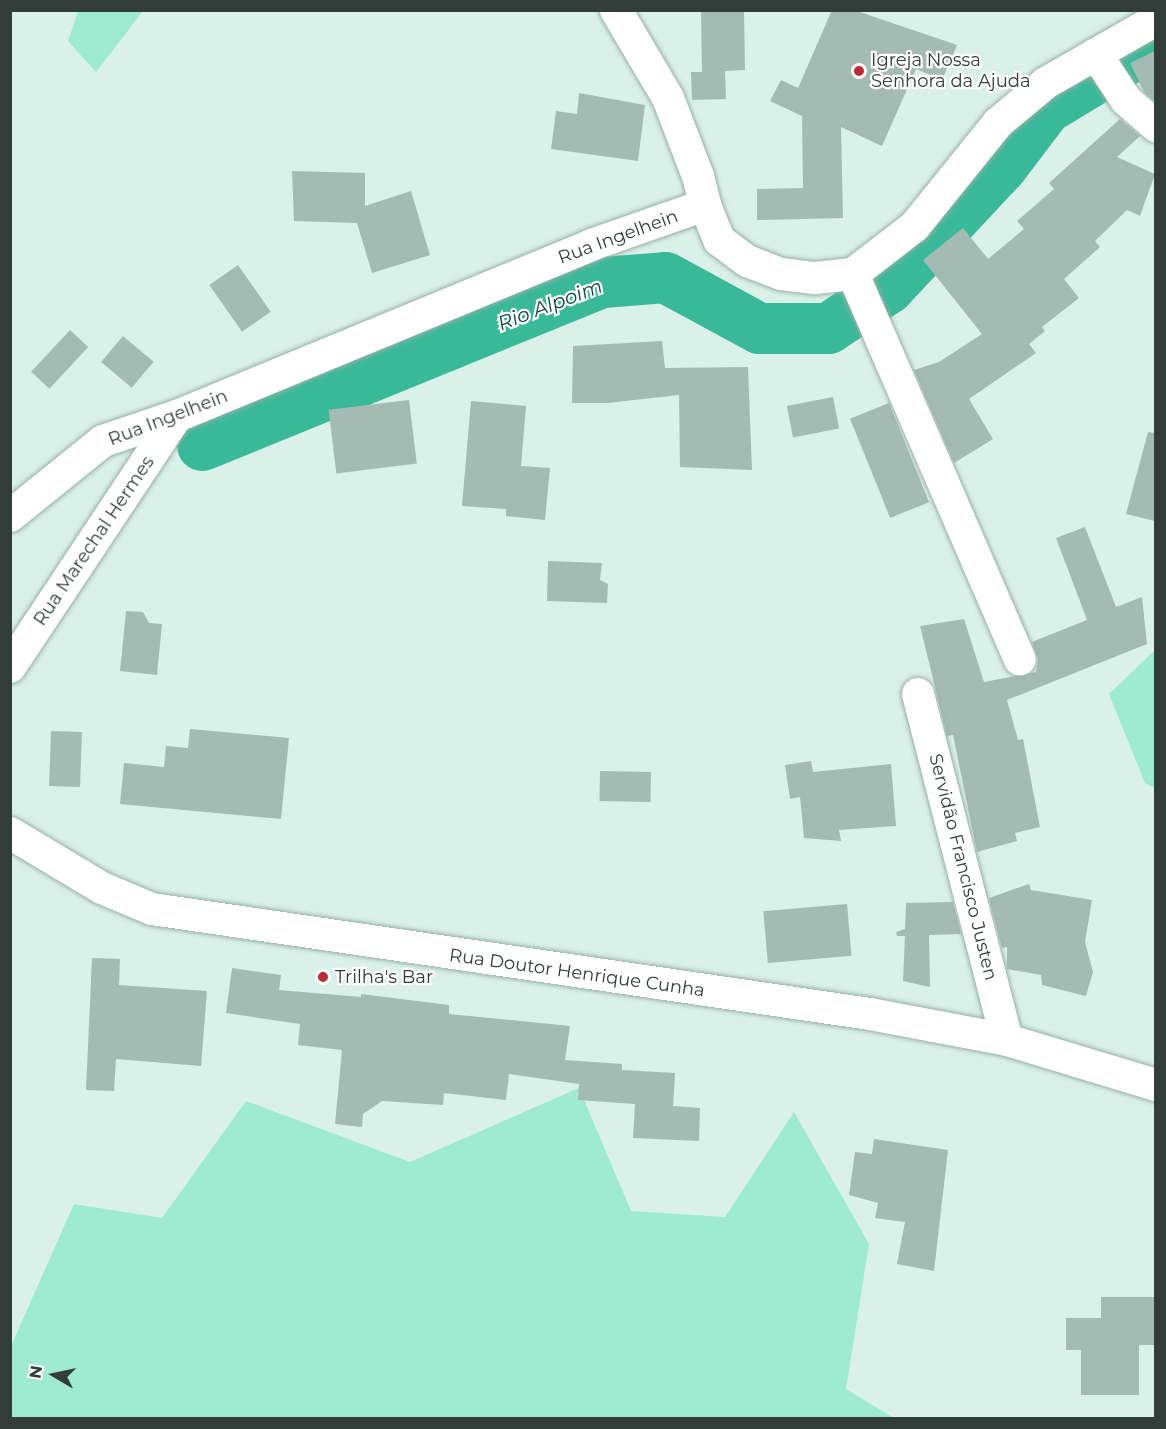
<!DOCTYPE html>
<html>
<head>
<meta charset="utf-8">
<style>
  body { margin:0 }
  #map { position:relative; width:1166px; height:1429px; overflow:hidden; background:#d9f1e8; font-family:Montserrat,sans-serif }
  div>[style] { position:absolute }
  .green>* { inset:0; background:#9eebd2 }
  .river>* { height:51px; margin:-25.5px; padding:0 25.5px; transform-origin:25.5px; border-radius:25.5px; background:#3ab999 }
  .building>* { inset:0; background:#a4bbb3; transform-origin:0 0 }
  .roads { filter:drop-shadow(0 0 2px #99b0a8) drop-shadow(0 0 2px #99b0a8) }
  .minor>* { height:32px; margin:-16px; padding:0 16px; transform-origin:16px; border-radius:16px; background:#fff }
  .dots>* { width:16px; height:16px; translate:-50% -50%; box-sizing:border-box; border:3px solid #fff; border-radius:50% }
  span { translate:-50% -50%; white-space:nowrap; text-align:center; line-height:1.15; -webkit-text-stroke:4.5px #fff; paint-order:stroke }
  .poi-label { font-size:18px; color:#323c39 }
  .left { translate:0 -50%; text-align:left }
  .street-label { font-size:18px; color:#323c39 }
  .water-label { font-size:20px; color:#124739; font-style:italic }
  .frame { position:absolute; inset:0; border:12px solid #323c39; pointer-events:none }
  .north { position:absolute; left:24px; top:1345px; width:60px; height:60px; -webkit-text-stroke:4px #fff; paint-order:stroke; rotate:279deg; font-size:16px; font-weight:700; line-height:24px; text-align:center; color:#323c39 }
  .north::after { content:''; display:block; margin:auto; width:21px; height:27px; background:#323c39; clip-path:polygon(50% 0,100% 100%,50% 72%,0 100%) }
</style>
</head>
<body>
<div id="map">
  <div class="green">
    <i style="clip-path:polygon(78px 11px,78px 10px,143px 11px,96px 72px,68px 41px)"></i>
    <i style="clip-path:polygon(1155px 650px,1155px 788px,1145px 783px,1109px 694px)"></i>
    <i style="clip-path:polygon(579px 1088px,631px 1211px,725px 1217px,794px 1112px,869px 1244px,846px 1389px,894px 1418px,11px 1418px,11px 1346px,74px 1204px,162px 1218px,246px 1101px,410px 1162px)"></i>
  </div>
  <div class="river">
    <i style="left:202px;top:445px;width:432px;rotate:-22.2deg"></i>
    <i style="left:602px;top:282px;width:63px;rotate:-4.5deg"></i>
    <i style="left:665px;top:277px;width:107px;rotate:28.5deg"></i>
    <i style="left:759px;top:328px;width:69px"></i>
    <i style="left:828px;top:328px;width:72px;rotate:-33.7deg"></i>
    <i style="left:888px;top:288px;width:166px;rotate:-47deg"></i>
    <i style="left:1001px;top:167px;width:74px;rotate:-52.7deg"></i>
    <i style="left:1046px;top:108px;width:129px;rotate:-31.3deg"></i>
  </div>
  <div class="building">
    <i style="clip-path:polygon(701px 10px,744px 10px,745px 70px,725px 71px,726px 99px,692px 100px,691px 72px,702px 72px)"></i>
    <i style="clip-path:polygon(832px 10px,854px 10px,957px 45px,942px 80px,916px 69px,882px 146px,841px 127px,843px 218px,757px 220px,757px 189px,803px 188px,802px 116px,770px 101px,781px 80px,798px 88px)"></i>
    <i style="clip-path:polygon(1155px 51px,1155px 102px,1144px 92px,1130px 63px)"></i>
    <i style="clip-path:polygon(579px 93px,645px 105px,638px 161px,551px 149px,556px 111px,577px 114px)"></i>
    <i style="clip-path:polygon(1120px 119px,1140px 136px,1117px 157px,1155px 174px,1140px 216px,1127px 210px,1095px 241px,1100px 247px,1064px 279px,1079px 298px,1042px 327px,1045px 331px,1029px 344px,1036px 353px,969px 399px,993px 439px,954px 463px,914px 370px,939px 362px,982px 334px,923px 260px,963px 228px,988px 259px,1024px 229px,1017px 221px,1054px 189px,1049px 183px)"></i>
    <i style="clip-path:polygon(292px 171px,365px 173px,365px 206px,411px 191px,430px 255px,372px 273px,357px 223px,294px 221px)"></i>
    <i style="left:238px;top:265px;width:57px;height:35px;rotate:55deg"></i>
    <i style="left:70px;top:330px;width:25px;height:57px;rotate:43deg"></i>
    <i style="left:123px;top:336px;width:40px;height:34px;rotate:40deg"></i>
    <i style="clip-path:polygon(662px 341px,665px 368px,748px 367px,752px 470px,680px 467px,679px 395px,608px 403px,572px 403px,573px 346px)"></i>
    <i style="left:833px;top:397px;width:32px;height:47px;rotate:79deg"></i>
    <i style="left:409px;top:400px;width:64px;height:81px;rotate:83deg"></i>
    <i style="clip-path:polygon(471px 401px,526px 406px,521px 466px,550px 468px,545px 520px,506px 516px,506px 509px,462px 506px)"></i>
    <i style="left:889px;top:403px;width:107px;height:42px;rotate:68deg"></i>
    <i style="clip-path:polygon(1148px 432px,1155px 433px,1155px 521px,1126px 514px)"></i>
    <i style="clip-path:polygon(1085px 527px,1116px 607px,1142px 597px,1147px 644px,1007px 700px,1018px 740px,1023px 739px,1040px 827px,1015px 833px,1017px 841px,977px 852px,953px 735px,947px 736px,920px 626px,964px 619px,984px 682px,1036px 672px,1038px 660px,1032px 642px,1087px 620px,1056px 538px)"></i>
    <i style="clip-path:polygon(548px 561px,602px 563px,600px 580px,608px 584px,607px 603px,547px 601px)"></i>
    <i style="clip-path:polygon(126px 611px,143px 612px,149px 623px,162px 624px,157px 675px,120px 671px)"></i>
    <i style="clip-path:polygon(190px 729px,289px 738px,281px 819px,120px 804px,124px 763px,164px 767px,166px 746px,188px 748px)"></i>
    <i style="left:51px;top:731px;width:31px;height:55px;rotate:2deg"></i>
    <i style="clip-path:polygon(811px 761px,813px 772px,891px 764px,896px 826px,839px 830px,841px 841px,804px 838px,800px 797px,790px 799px,785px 765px)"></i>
    <i style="left:600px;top:771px;width:51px;height:30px;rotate:1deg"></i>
    <i style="clip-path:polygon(1029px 884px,1031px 890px,1092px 900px,1085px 942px,1093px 972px,1086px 996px,1042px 985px,1041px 975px,1007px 969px,1007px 947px,1002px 948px,989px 898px)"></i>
    <i style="clip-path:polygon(953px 902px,961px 934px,929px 935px,930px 987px,903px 981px,905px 936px,897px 936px,896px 932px,905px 929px,906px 903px)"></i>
    <i style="left:847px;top:904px;width:52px;height:84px;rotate:85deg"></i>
    <i style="clip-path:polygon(92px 958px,120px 959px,119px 985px,207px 991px,201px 1066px,116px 1059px,114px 1091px,86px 1090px)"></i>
    <i style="clip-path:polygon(232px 968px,281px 975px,279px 990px,361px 997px,361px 994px,449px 1005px,449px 1014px,570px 1026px,565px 1060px,622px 1064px,622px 1070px,675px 1073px,673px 1106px,700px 1108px,699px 1141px,633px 1138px,635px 1104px,578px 1100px,579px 1084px,509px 1074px,506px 1100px,444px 1093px,443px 1105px,382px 1101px,363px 1114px,362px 1127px,335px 1124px,342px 1050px,298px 1045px,300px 1024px,226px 1013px)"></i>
    <i style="clip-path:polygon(874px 1139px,948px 1150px,934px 1271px,897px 1264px,905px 1222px,875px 1218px,878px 1203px,849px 1195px,855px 1152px,872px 1154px)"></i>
    <i style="clip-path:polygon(1101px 1297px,1155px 1297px,1155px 1345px,1139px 1345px,1139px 1395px,1081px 1395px,1081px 1350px,1066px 1350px,1066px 1318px,1101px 1318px)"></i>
  </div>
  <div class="roads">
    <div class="minor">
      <i style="left:616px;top:10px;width:102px;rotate:59.4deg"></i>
      <i style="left:668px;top:98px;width:84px;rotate:69deg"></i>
      <i style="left:698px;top:176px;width:30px;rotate:76deg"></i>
      <i style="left:1096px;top:54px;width:55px;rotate:56.9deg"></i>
      <i style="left:1126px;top:100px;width:40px;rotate:41deg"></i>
      <i style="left:853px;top:274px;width:420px;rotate:66.6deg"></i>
      <i style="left:10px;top:516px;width:119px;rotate:-38.9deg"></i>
      <i style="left:103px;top:441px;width:78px;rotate:-18.7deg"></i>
      <i style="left:177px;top:416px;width:448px;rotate:-22.4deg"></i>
      <i style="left:591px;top:245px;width:121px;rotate:-19.3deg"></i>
      <i style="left:705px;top:205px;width:38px;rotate:68deg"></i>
      <i style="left:719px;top:240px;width:35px;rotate:37deg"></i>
      <i style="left:747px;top:261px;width:36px;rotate:21deg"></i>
      <i style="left:781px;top:274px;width:34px;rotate:7deg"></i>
      <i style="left:815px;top:278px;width:38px;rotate:-6deg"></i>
      <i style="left:853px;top:274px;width:78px;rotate:-37.7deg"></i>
      <i style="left:915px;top:226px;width:132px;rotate:-51.1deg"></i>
      <i style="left:998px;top:123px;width:62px;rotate:-39.8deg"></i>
      <i style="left:1046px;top:83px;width:127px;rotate:-29.8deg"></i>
      <i style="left:10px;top:667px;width:301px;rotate:-56.4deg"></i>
      <i style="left:918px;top:694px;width:357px;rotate:75.6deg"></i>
      <i style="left:10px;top:833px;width:107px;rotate:30.9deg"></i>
      <i style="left:102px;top:888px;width:54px;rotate:22.8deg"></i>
      <i style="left:152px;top:909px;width:726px;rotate:8.32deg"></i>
      <i style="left:870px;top:1014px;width:139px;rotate:10.7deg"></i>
      <i style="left:1007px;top:1040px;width:156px;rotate:16.8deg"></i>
    </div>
  </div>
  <div class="dots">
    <i style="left:859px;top:71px;background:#bb2a36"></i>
    <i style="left:323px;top:977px;background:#bb2a36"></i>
  </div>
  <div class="poi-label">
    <span class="left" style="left:871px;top:71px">Igreja Nossa<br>Senhora da Ajuda</span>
    <span class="left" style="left:335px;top:977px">Trilha's Bar</span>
  </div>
  <div class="street-label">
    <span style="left:618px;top:237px;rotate:-20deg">Rua Ingelhein</span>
    <span style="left:168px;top:418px;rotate:-21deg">Rua Ingelhein</span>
    <span style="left:94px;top:541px;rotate:-56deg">Rua Marechal Hermes</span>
    <span style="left:963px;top:867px;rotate:76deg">Servidão Francisco Justen</span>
    <span style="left:577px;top:973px;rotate:8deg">Rua Doutor Henrique Cunha</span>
  </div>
  <div class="water-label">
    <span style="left:550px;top:305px;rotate:-21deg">Rio Alpoim</span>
  </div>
  <div class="frame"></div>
  <div class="north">N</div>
</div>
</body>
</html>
